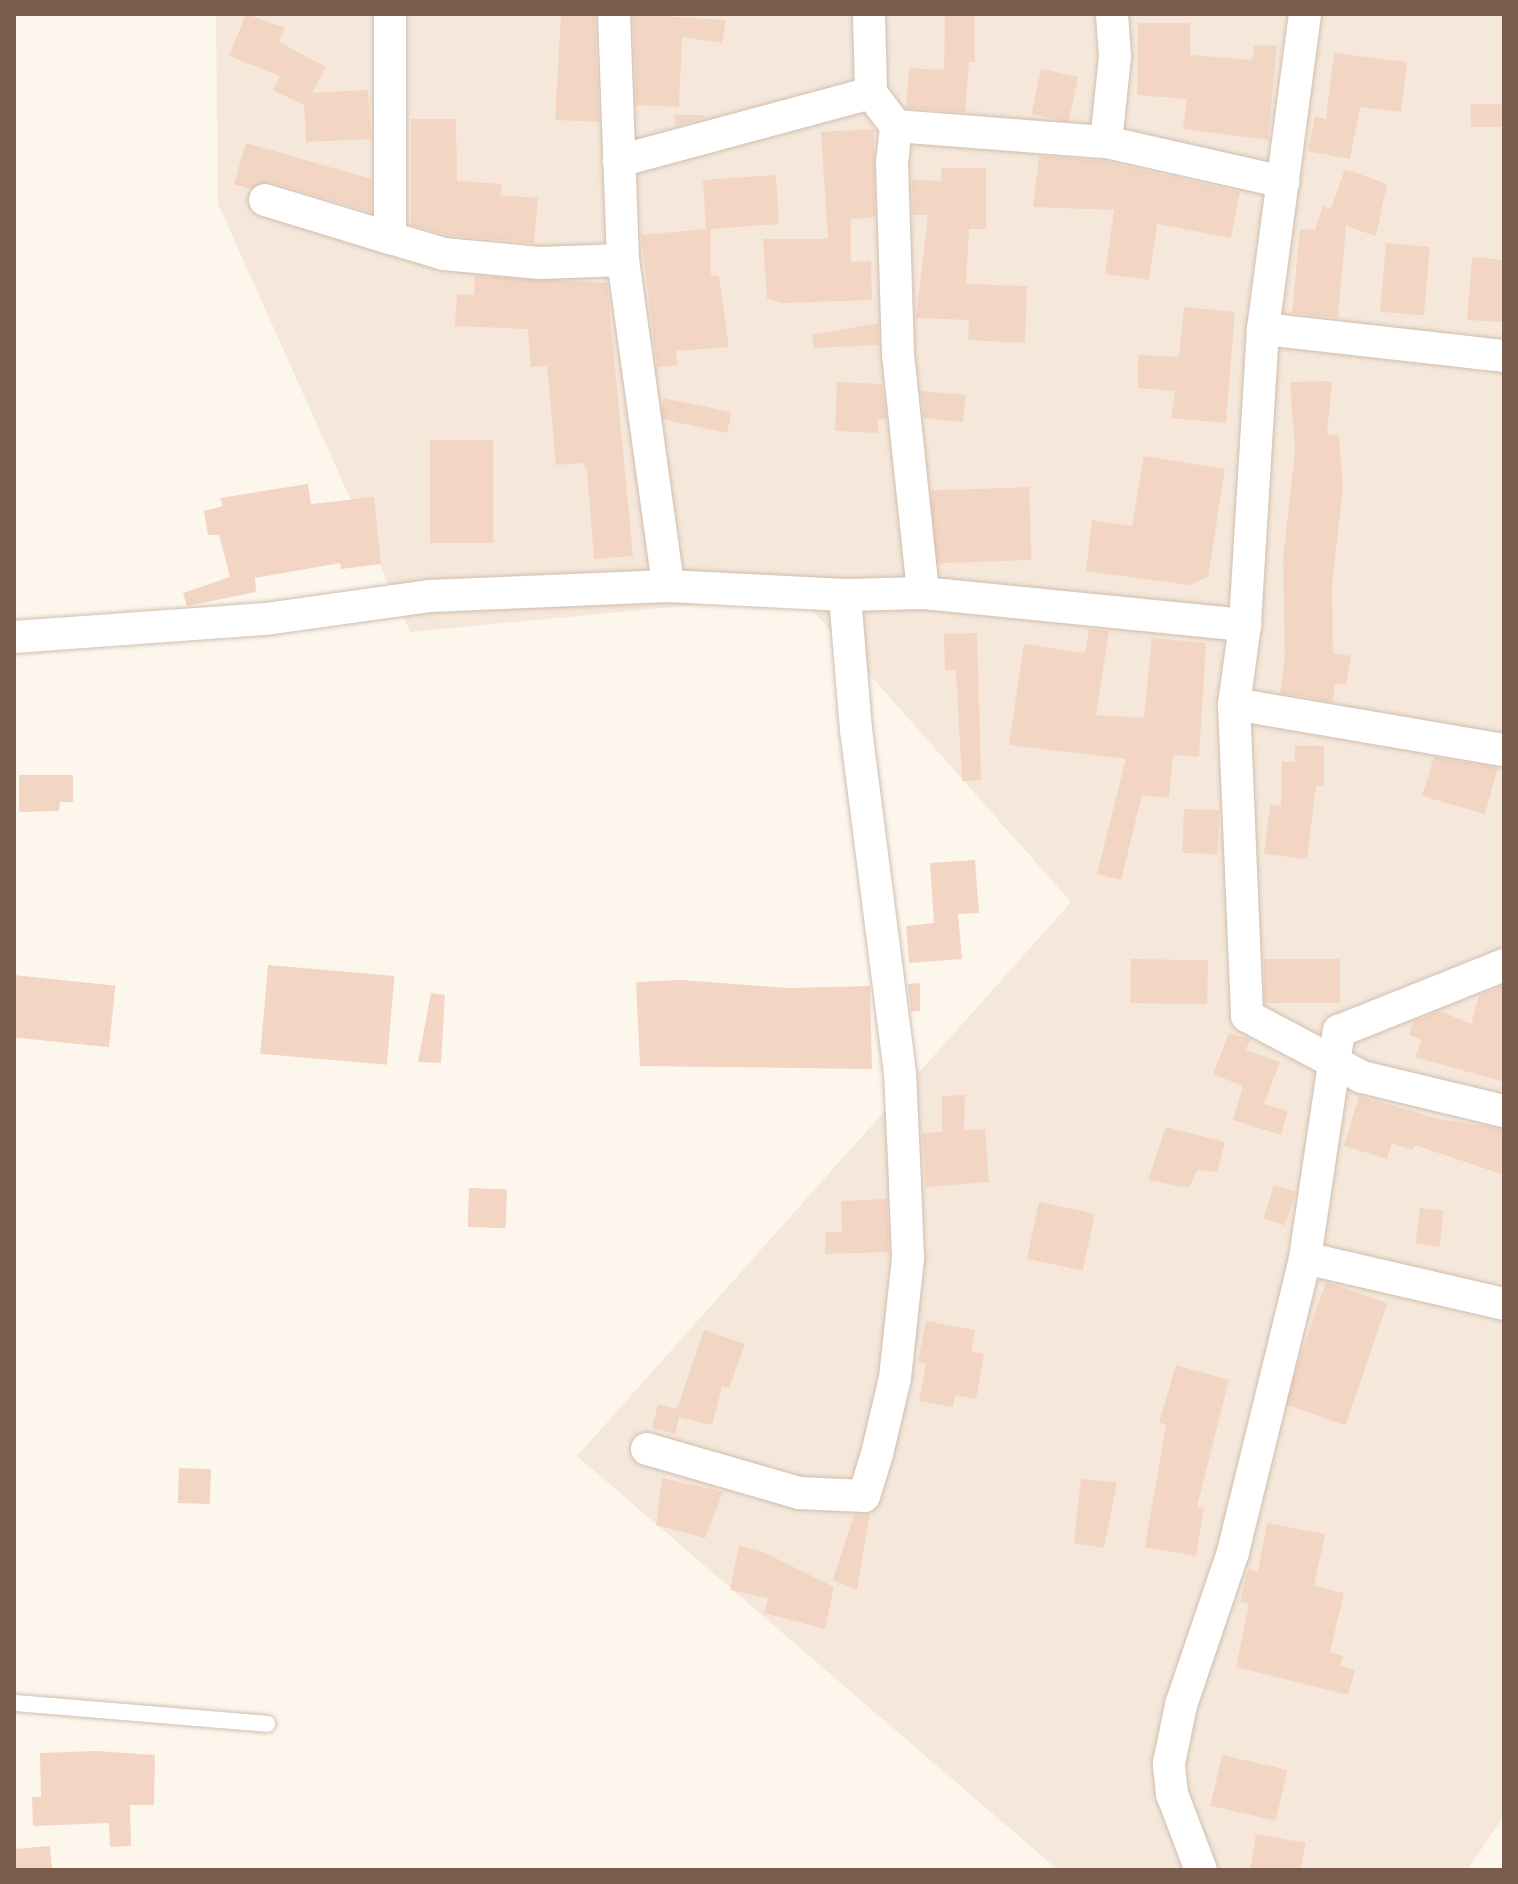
<!DOCTYPE html>
<html>
<head>
<meta charset="utf-8">
<style>
  body { margin:0 }
  #map { position:relative; width:1518px; height:1884px; overflow:hidden; background:#fdf6ec; font-family:Ubuntu,sans-serif }
  div>[style] { position:absolute }
  .residential>* { inset:0; background:#f5e8da }
  .building>* { inset:0; background:#f3d5c3; transform-origin:0 0 }
  .roads { filter:drop-shadow(0 0 2px #d1beb0) drop-shadow(0 0 2px #d1beb0) }
  .service>* { height:16px; margin:-8px; padding:0 8px; transform-origin:8px; border-radius:8px; background:#fff }
  .minor>* { height:32px; margin:-16px; padding:0 16px; transform-origin:16px; border-radius:16px; background:#fff }
  span { translate:-50% -50%; white-space:nowrap; text-align:center; line-height:1.15; -webkit-text-stroke:7px #fffaf3; paint-order:stroke }
  .frame { position:absolute; inset:0; border:16px solid #7a5c4d; pointer-events:none }
</style>
</head>
<body>
<div id="map">
  <div class="residential">
    <i style="clip-path:polygon(216px 14px,1504px 14px,1504px 1816px,1467px 1870px,1058px 1870px,577px 1456px,1071px 902px,799px 595px,410px 632px,218px 204px)"></i>
  </div>
  <div class="building">
    <i style="clip-path:polygon(246px 14px,285px 28px,279px 42px,326px 67px,312px 93px,368px 90px,371px 139px,306px 142px,304px 105px,273px 90px,280px 76px,229px 56px)"></i>
    <i style="clip-path:polygon(561px 14px,595px 14px,599px 122px,555px 120px)"></i>
    <i style="clip-path:polygon(633px 14px,726px 20px,722px 43px,682px 37px,679px 107px,636px 105px)"></i>
    <i style="clip-path:polygon(945px 14px,975px 14px,975px 62px,969px 62px,965px 112px,906px 108px,909px 68px,944px 70px)"></i>
    <i style="clip-path:polygon(1138px 23px,1190px 23px,1190px 55px,1252px 60px,1254px 46px,1277px 45px,1268px 140px,1183px 129px,1187px 99px,1137px 95px)"></i>
    <i style="clip-path:polygon(1334px 53px,1407px 62px,1401px 112px,1360px 107px,1350px 159px,1308px 151px,1315px 116px,1326px 119px)"></i>
    <i style="left:1041px;top:69px;width:38px;height:46px;rotate:12deg"></i>
    <i style="left:1504px;top:104px;width:23px;height:33px;rotate:90deg"></i>
    <i style="clip-path:polygon(675px 115px,704px 115px,704px 118px,675px 126px)"></i>
    <i style="clip-path:polygon(411px 119px,456px 119px,457px 181px,502px 184px,500px 195px,538px 198px,534px 243px,448px 235px,411px 225px)"></i>
    <i style="clip-path:polygon(874px 129px,875px 217px,851px 219px,851px 262px,871px 261px,872px 300px,783px 303px,767px 299px,763px 239px,828px 239px,821px 132px)"></i>
    <i style="clip-path:polygon(246px 143px,371px 179px,371px 212px,271px 182px,250px 189px,234px 184px)"></i>
    <i style="clip-path:polygon(1039px 156px,1103px 161px,1240px 192px,1231px 238px,1157px 224px,1149px 280px,1105px 274px,1114px 210px,1033px 207px)"></i>
    <i style="clip-path:polygon(941px 168px,986px 168px,986px 229px,969px 229px,966px 284px,1027px 286px,1025px 343px,968px 340px,969px 320px,916px 318px,928px 215px,913px 215px,912px 180px,941px 181px)"></i>
    <i style="clip-path:polygon(1345px 169px,1387px 184px,1376px 236px,1346px 226px,1338px 318px,1292px 313px,1300px 229px,1315px 230px,1323px 206px,1331px 209px)"></i>
    <i style="clip-path:polygon(776px 175px,779px 224px,711px 229px,711px 276px,719px 276px,729px 347px,676px 351px,677px 365px,657px 367px,641px 235px,706px 229px,703px 180px)"></i>
    <i style="left:1386px;top:243px;width:44px;height:69px;rotate:5deg"></i>
    <i style="clip-path:polygon(1472px 257px,1504px 260px,1504px 322px,1467px 320px)"></i>
    <i style="clip-path:polygon(475px 276px,607px 283px,633px 556px,594px 559px,587px 470px,583px 463px,556px 465px,547px 365px,531px 367px,528px 329px,455px 326px,457px 294px,474px 295px)"></i>
    <i style="clip-path:polygon(1184px 307px,1235px 312px,1226px 423px,1171px 418px,1175px 391px,1138px 388px,1138px 355px,1179px 357px)"></i>
    <i style="clip-path:polygon(878px 323px,879px 345px,814px 348px,812px 335px)"></i>
    <i style="clip-path:polygon(1332px 381px,1327px 434px,1339px 436px,1343px 488px,1332px 585px,1333px 653px,1351px 656px,1346px 685px,1335px 683px,1333px 702px,1280px 693px,1285px 658px,1283px 559px,1295px 451px,1290px 382px)"></i>
    <i style="clip-path:polygon(837px 382px,882px 384px,886px 419px,878px 419px,878px 433px,835px 431px)"></i>
    <i style="clip-path:polygon(921px 391px,966px 395px,963px 422px,924px 418px)"></i>
    <i style="left:664px;top:398px;width:69px;height:21px;rotate:12deg"></i>
    <i style="left:493px;top:440px;width:103px;height:63px;rotate:90deg"></i>
    <i style="clip-path:polygon(1144px 456px,1225px 469px,1208px 577px,1188px 585px,1086px 571px,1092px 520px,1132px 526px)"></i>
    <i style="clip-path:polygon(308px 484px,311px 504px,374px 497px,381px 564px,341px 569px,340px 563px,255px 578px,256px 592px,187px 606px,183px 593px,230px 577px,219px 535px,208px 535px,204px 511px,223px 506px,220px 498px)"></i>
    <i style="left:1029px;top:487px;width:73px;height:98px;rotate:88deg"></i>
    <i style="clip-path:polygon(1089px 629px,1109px 631px,1096px 715px,1144px 718px,1152px 638px,1206px 643px,1199px 757px,1173px 755px,1169px 798px,1142px 795px,1121px 880px,1097px 874px,1126px 759px,1009px 745px,1024px 644px,1085px 653px)"></i>
    <i style="clip-path:polygon(977px 633px,981px 780px,962px 781px,956px 670px,945px 670px,944px 634px)"></i>
    <i style="clip-path:polygon(1295px 746px,1324px 746px,1324px 786px,1316px 786px,1307px 859px,1264px 854px,1270px 805px,1281px 806px,1282px 762px,1295px 762px)"></i>
    <i style="clip-path:polygon(1434px 757px,1498px 768px,1485px 814px,1422px 796px)"></i>
    <i style="clip-path:polygon(19px 775px,73px 775px,73px 802px,60px 802px,59px 811px,19px 812px)"></i>
    <i style="left:1184px;top:809px;width:35px;height:44px;rotate:2deg"></i>
    <i style="clip-path:polygon(975px 860px,979px 913px,958px 914px,962px 959px,909px 963px,906px 926px,934px 923px,930px 863px)"></i>
    <i style="left:1131px;top:959px;width:77px;height:44px;rotate:1deg"></i>
    <i style="left:1264px;top:959px;width:76px;height:44px"></i>
    <i style="left:268px;top:965px;width:127px;height:89px;rotate:5deg"></i>
    <i style="left:14px;top:975px;width:102px;height:62px;rotate:6deg"></i>
    <i style="clip-path:polygon(681px 980px,788px 988px,870px 986px,872px 1069px,640px 1066px,636px 982px)"></i>
    <i style="clip-path:polygon(920px 983px,920px 1011px,911px 1011px,908px 984px)"></i>
    <i style="clip-path:polygon(1504px 985px,1504px 1082px,1415px 1057px,1422px 1040px,1409px 1035px,1414px 1021px,1440px 1011px,1471px 1024px,1479px 996px)"></i>
    <i style="clip-path:polygon(431px 993px,445px 995px,441px 1063px,418px 1062px)"></i>
    <i style="clip-path:polygon(1229px 1033px,1250px 1039px,1246px 1050px,1280px 1062px,1264px 1104px,1288px 1111px,1281px 1135px,1233px 1120px,1243px 1086px,1213px 1074px)"></i>
    <i style="clip-path:polygon(965px 1095px,964px 1130px,985px 1129px,989px 1182px,926px 1187px,922px 1133px,942px 1132px,942px 1096px)"></i>
    <i style="clip-path:polygon(1359px 1096px,1439px 1119px,1504px 1129px,1504px 1175px,1415px 1145px,1413px 1150px,1392px 1143px,1387px 1159px,1344px 1146px)"></i>
    <i style="clip-path:polygon(1166px 1127px,1225px 1142px,1217px 1172px,1197px 1170px,1189px 1188px,1148px 1180px)"></i>
    <i style="left:1274px;top:1185px;width:23px;height:35px;rotate:18deg"></i>
    <i style="left:469px;top:1188px;width:38px;height:39px;rotate:2deg"></i>
    <i style="clip-path:polygon(887px 1199px,889px 1252px,825px 1254px,825px 1232px,842px 1232px,841px 1201px)"></i>
    <i style="left:1039px;top:1202px;width:57px;height:58px;rotate:12deg"></i>
    <i style="left:1420px;top:1208px;width:24px;height:36px;rotate:7deg"></i>
    <i style="left:1326px;top:1282px;width:65px;height:129px;rotate:19deg"></i>
    <i style="clip-path:polygon(926px 1321px,975px 1330px,971px 1351px,984px 1354px,976px 1399px,955px 1395px,953px 1407px,919px 1401px,926px 1364px,918px 1362px)"></i>
    <i style="clip-path:polygon(704px 1330px,745px 1344px,729px 1388px,722px 1386px,712px 1425px,679px 1417px,675px 1434px,652px 1428px,658px 1404px,677px 1409px)"></i>
    <i style="clip-path:polygon(1176px 1365px,1229px 1380px,1197px 1507px,1204px 1508px,1196px 1556px,1145px 1547px,1166px 1424px,1159px 1423px)"></i>
    <i style="left:179px;top:1468px;width:32px;height:35px;rotate:2deg"></i>
    <i style="clip-path:polygon(662px 1478px,723px 1492px,705px 1538px,656px 1525px)"></i>
    <i style="clip-path:polygon(1081px 1479px,1117px 1482px,1104px 1548px,1074px 1543px)"></i>
    <i style="clip-path:polygon(870px 1514px,857px 1590px,833px 1580px,854px 1515px)"></i>
    <i style="clip-path:polygon(1267px 1523px,1325px 1534px,1314px 1586px,1344px 1593px,1330px 1652px,1343px 1656px,1340px 1666px,1355px 1670px,1348px 1695px,1236px 1667px,1249px 1604px,1240px 1602px,1248px 1569px,1258px 1572px)"></i>
    <i style="clip-path:polygon(739px 1546px,761px 1551px,834px 1587px,825px 1629px,764px 1613px,768px 1598px,730px 1590px)"></i>
    <i style="clip-path:polygon(97px 1751px,155px 1755px,154px 1805px,130px 1805px,131px 1846px,110px 1847px,109px 1823px,33px 1826px,32px 1797px,41px 1797px,40px 1753px)"></i>
    <i style="left:1222px;top:1755px;width:67px;height:52px;rotate:13deg"></i>
    <i style="clip-path:polygon(1256px 1834px,1306px 1843px,1300px 1870px,1250px 1870px)"></i>
    <i style="clip-path:polygon(50px 1846px,52px 1870px,14px 1870px,14px 1849px)"></i>
  </div>
  <div class="roads">
    <div class="service">
      <i style="left:14px;top:1703px;width:254px;rotate:4.7deg"></i>
    </div>
    <div class="minor">
      <i style="left:390px;top:14px;width:224px;rotate:90deg"></i>
      <i style="left:390px;top:238px;width:56px;rotate:16.5deg"></i>
      <i style="left:444px;top:254px;width:96px;rotate:5.4deg"></i>
      <i style="left:540px;top:263px;width:83px;rotate:-2.1deg"></i>
      <i style="left:614px;top:14px;width:246px;rotate:87.9deg"></i>
      <i style="left:623px;top:260px;width:329px;rotate:82.1deg"></i>
      <i style="left:869px;top:14px;width:79px;rotate:88.5deg"></i>
      <i style="left:871px;top:93px;width:41px;rotate:52.9deg"></i>
      <i style="left:896px;top:126px;width:211px;rotate:4.4deg"></i>
      <i style="left:1106px;top:142px;width:182px;rotate:12.7deg"></i>
      <i style="left:1305px;top:14px;width:318px;rotate:97.6deg"></i>
      <i style="left:1263px;top:329px;width:297px;rotate:93.5deg"></i>
      <i style="left:1245px;top:625px;width:80px;rotate:97.9deg"></i>
      <i style="left:1234px;top:704px;width:312px;rotate:87.6deg"></i>
      <i style="left:1247px;top:1016px;width:130px;rotate:27.9deg"></i>
      <i style="left:1362px;top:1077px;width:146px;rotate:13.5deg"></i>
      <i style="left:896px;top:126px;width:36px;rotate:96deg"></i>
      <i style="left:892px;top:162px;width:192px;rotate:88.2deg"></i>
      <i style="left:898px;top:354px;width:240px;rotate:84deg"></i>
      <i style="left:1106px;top:142px;width:86px;rotate:-84deg"></i>
      <i style="left:1115px;top:56px;width:42px;rotate:-94.1deg"></i>
      <i style="left:619px;top:161px;width:261px;rotate:-15.1deg"></i>
      <i style="left:265px;top:200px;width:131px;rotate:16.9deg"></i>
      <i style="left:1263px;top:329px;width:243px;rotate:6.4deg"></i>
      <i style="left:14px;top:637px;width:253px;rotate:-4.1deg"></i>
      <i style="left:266px;top:619px;width:166px;rotate:-8deg"></i>
      <i style="left:430px;top:596px;width:238px;rotate:-2.4deg"></i>
      <i style="left:668px;top:586px;width:177px;rotate:2.9deg"></i>
      <i style="left:845px;top:595px;width:78px;rotate:-1.5deg"></i>
      <i style="left:923px;top:593px;width:324px;rotate:5.7deg"></i>
      <i style="left:1234px;top:704px;width:274px;rotate:9.7deg"></i>
      <i style="left:1305px;top:1258px;width:204px;rotate:13deg"></i>
      <i style="left:647px;top:1449px;width:158px;rotate:16.1deg"></i>
      <i style="left:799px;top:1493px;width:65px;rotate:2.6deg"></i>
      <i style="left:864px;top:1496px;width:44px;rotate:-72.8deg"></i>
      <i style="left:877px;top:1454px;width:78px;rotate:-76.7deg"></i>
      <i style="left:895px;top:1378px;width:121px;rotate:-83.8deg"></i>
      <i style="left:908px;top:1258px;width:76px;rotate:-92.3deg"></i>
      <i style="left:905px;top:1182px;width:109px;rotate:-92.6deg"></i>
      <i style="left:900px;top:1073px;width:346px;rotate:-97.3deg"></i>
      <i style="left:856px;top:730px;width:135px;rotate:-94.7deg"></i>
      <i style="left:1201px;top:1870px;width:81px;rotate:-110.9deg"></i>
      <i style="left:1172px;top:1794px;width:31px;rotate:-96deg"></i>
      <i style="left:1169px;top:1763px;width:59px;rotate:-78.3deg"></i>
      <i style="left:1181px;top:1705px;width:162px;rotate:-71.2deg"></i>
      <i style="left:1233px;top:1552px;width:303px;rotate:-76.2deg"></i>
      <i style="left:1305px;top:1258px;width:230px;rotate:-81.5deg"></i>
      <i style="left:1339px;top:1031px;width:178px;rotate:-21.8deg"></i>
    </div>
  </div>
  <div class="frame"></div>
</div>
</body>
</html>
